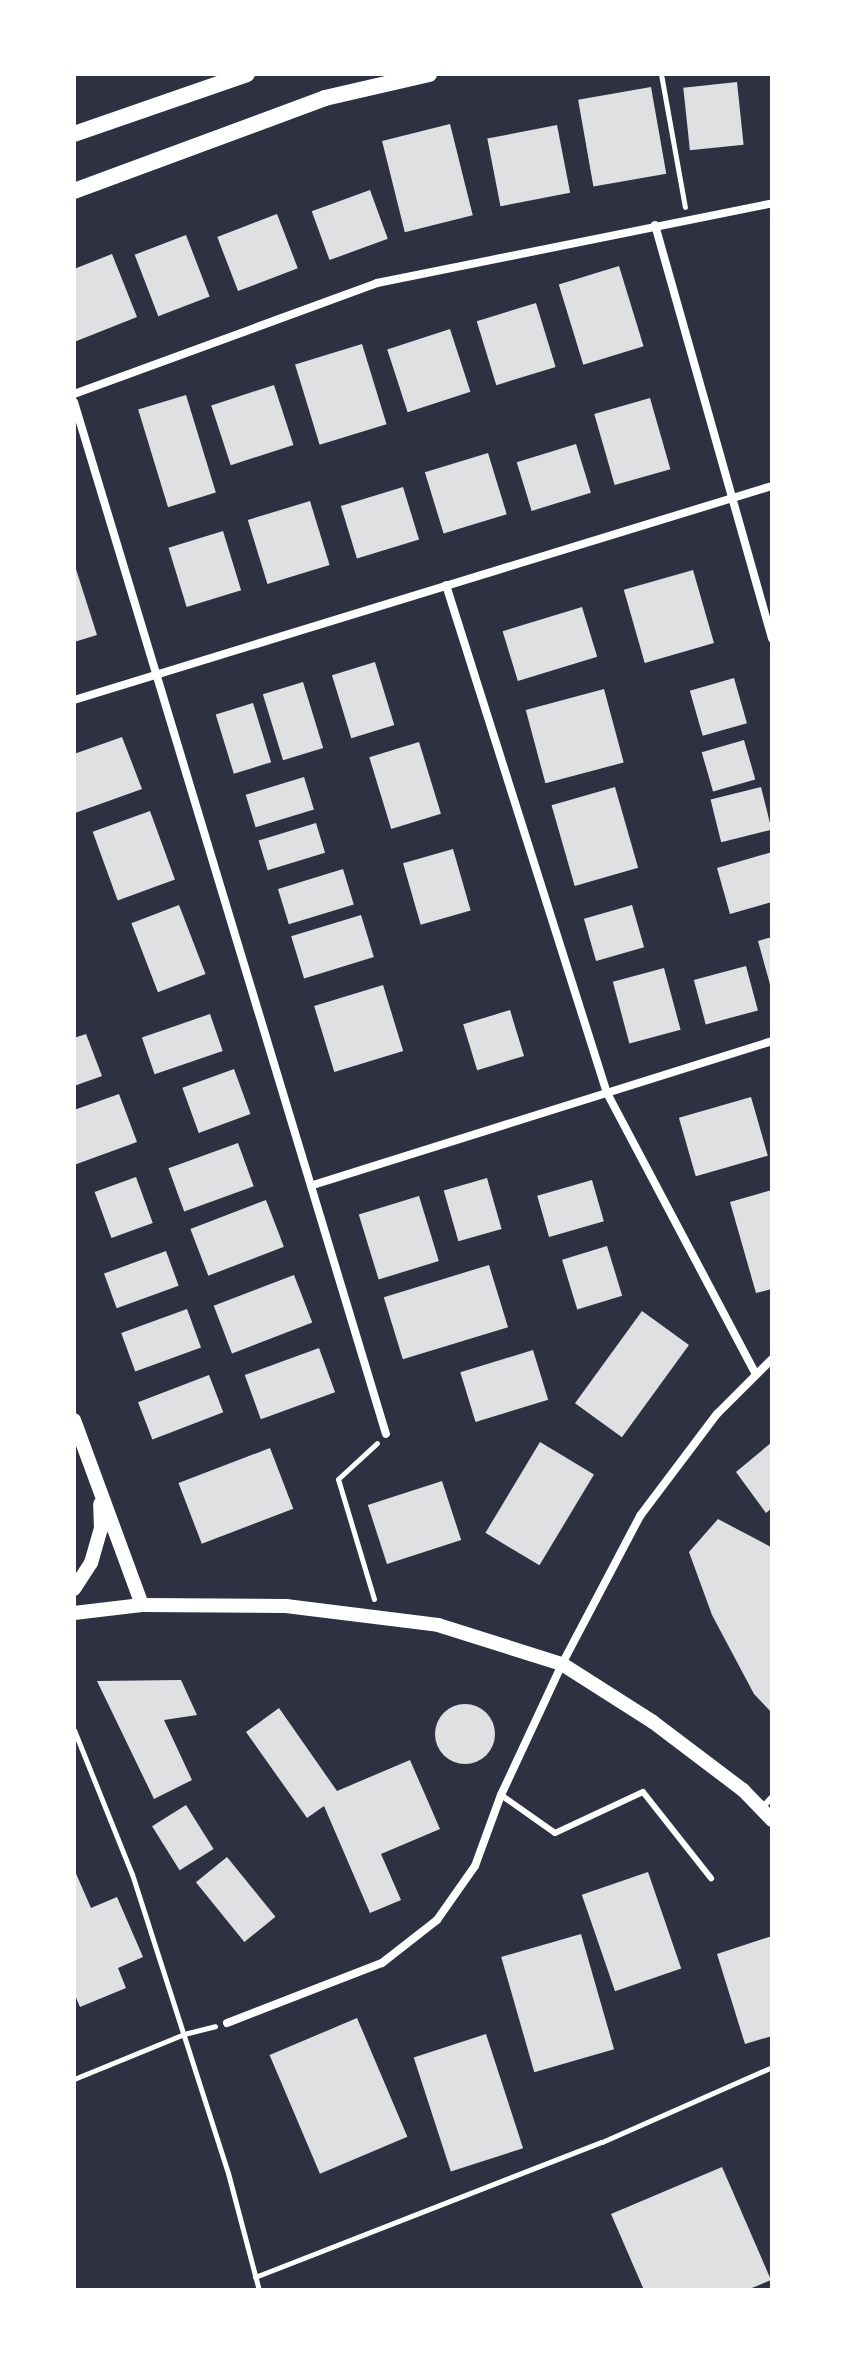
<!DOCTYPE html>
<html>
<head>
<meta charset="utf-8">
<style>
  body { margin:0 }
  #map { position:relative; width:846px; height:2364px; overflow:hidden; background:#2d3142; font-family:"Varela Round",sans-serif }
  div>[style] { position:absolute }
  .building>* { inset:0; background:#e0e0e3; transform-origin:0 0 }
  .round { border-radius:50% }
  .path>* { height:5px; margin:-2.5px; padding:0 2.5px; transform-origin:2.5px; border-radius:2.5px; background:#fff }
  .service>* { height:6px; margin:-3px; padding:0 3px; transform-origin:3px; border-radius:3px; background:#fff }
  .minor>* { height:8px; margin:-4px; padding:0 4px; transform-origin:4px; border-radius:4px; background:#fff }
  .tertiary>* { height:14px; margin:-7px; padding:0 7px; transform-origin:7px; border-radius:7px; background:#fff }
  .secondary>* { height:16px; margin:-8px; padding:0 8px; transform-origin:8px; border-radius:8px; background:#fff }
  span { translate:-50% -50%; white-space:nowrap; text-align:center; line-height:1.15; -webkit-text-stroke:6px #fff; paint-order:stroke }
  .frame { position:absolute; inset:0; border:76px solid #fff; pointer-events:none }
</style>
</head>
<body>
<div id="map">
  <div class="building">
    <i style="left:737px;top:82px;width:63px;height:54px;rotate:84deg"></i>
    <i style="left:651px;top:87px;width:88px;height:74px;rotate:80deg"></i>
    <i style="left:450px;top:124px;width:94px;height:70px;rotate:76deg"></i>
    <i style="left:557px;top:125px;width:69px;height:71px;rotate:79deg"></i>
    <i style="left:370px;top:190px;width:52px;height:62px;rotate:70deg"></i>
    <i style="left:277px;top:214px;width:58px;height:64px;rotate:69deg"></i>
    <i style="left:186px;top:235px;width:66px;height:55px;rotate:69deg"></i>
    <i style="clip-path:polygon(112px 254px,137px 317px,74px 342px,74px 269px)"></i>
    <i style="left:619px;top:266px;width:84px;height:63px;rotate:73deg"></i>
    <i style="left:536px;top:303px;width:67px;height:62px;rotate:73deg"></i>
    <i style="left:450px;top:329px;width:66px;height:66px;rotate:72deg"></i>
    <i style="left:362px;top:344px;width:84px;height:70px;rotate:73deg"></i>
    <i style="left:274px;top:385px;width:63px;height:66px;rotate:72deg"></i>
    <i style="left:186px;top:395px;width:102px;height:50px;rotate:73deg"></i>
    <i style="left:650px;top:398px;width:74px;height:58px;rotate:74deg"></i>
    <i style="left:576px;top:444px;width:51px;height:62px;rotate:73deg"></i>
    <i style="left:488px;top:453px;width:64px;height:66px;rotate:73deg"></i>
    <i style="left:403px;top:487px;width:55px;height:65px;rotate:73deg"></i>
    <i style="left:310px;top:501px;width:67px;height:65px;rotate:73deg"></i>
    <i style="left:223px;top:531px;width:62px;height:57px;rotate:73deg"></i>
    <i style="clip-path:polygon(74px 563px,97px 635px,74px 642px)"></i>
    <i style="left:693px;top:570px;width:76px;height:72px;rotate:74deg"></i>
    <i style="left:582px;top:607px;width:52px;height:83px;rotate:73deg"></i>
    <i style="left:375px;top:662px;width:66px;height:45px;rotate:73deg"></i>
    <i style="left:734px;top:678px;width:47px;height:46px;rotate:74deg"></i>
    <i style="left:303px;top:682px;width:69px;height:42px;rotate:73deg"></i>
    <i style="left:604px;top:689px;width:76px;height:81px;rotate:75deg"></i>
    <i style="left:253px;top:703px;width:62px;height:39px;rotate:73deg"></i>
    <i style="clip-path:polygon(122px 737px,142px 789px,75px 813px,74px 754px)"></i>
    <i style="left:744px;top:740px;width:41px;height:44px;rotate:74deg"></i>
    <i style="left:419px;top:742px;width:75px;height:52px;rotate:73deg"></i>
    <i style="left:304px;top:777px;width:34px;height:61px;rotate:73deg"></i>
    <i style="left:615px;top:787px;width:84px;height:66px;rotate:74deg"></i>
    <i style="left:761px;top:787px;width:44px;height:52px;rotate:76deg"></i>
    <i style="left:150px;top:811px;width:73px;height:61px;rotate:70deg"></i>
    <i style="left:316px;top:823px;width:31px;height:60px;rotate:73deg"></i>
    <i style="left:453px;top:849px;width:64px;height:52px;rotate:74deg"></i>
    <i style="clip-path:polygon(772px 852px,772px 902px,730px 914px,717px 868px)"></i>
    <i style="left:343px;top:869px;width:37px;height:68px;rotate:73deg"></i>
    <i style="left:179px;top:905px;width:74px;height:51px;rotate:69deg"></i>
    <i style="left:632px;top:905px;width:44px;height:50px;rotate:74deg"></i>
    <i style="left:361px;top:915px;width:44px;height:73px;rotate:73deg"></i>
    <i style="clip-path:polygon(772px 937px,772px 987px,771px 988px,758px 941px)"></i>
    <i style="left:746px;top:966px;width:46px;height:54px;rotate:75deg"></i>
    <i style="left:664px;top:968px;width:64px;height:53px;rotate:75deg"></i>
    <i style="left:383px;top:985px;width:69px;height:72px;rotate:73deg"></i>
    <i style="left:510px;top:1010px;width:48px;height:49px;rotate:73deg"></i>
    <i style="left:210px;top:1014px;width:39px;height:72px;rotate:71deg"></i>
    <i style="clip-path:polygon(86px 1034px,102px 1076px,74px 1086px,74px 1038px)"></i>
    <i style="left:234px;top:1069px;width:48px;height:55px;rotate:70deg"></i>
    <i style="clip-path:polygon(119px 1094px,137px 1142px,74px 1165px,74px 1110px)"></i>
    <i style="left:751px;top:1097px;width:61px;height:75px;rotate:74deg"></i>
    <i style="left:238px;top:1143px;width:46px;height:74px;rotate:70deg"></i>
    <i style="left:136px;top:1177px;width:49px;height:44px;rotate:70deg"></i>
    <i style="left:487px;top:1178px;width:53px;height:45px;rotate:74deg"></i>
    <i style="left:592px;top:1180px;width:43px;height:57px;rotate:74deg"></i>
    <i style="clip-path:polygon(772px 1190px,772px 1289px,756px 1293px,730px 1202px)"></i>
    <i style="left:419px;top:1196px;width:68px;height:63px;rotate:73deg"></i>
    <i style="left:266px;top:1200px;width:50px;height:81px;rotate:69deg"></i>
    <i style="left:607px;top:1246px;width:52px;height:47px;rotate:73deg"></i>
    <i style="left:166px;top:1251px;width:37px;height:66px;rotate:70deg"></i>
    <i style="left:489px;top:1265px;width:65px;height:110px;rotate:73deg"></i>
    <i style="left:294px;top:1275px;width:51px;height:86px;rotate:69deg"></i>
    <i style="left:187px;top:1309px;width:41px;height:70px;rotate:70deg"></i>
    <i style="left:642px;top:1311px;width:58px;height:114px;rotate:36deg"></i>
    <i style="left:319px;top:1348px;width:47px;height:79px;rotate:70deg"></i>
    <i style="left:533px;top:1350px;width:52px;height:76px;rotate:73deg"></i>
    <i style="left:209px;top:1375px;width:40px;height:76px;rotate:69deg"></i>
    <i style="left:540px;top:1442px;width:63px;height:106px;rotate:31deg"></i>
    <i style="clip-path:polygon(772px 1442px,772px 1508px,766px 1513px,736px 1472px)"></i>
    <i style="left:270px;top:1448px;width:65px;height:98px;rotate:69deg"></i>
    <i style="left:442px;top:1481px;width:62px;height:78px;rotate:72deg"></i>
    <i style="clip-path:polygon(718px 1519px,771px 1547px,772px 1713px,754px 1694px,712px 1615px,689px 1552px)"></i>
    <i style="clip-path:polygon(181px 1680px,197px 1715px,164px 1720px,192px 1780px,154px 1799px,97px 1681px)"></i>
    <i class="round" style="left:435px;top:1704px;width:60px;height:60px"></i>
    <i style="clip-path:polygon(279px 1708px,337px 1791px,410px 1760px,440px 1829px,381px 1854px,401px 1900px,370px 1913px,324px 1806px,307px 1818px,246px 1732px)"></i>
    <i style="left:186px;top:1805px;width:52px;height:40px;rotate:58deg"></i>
    <i style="left:227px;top:1857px;width:77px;height:40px;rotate:51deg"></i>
    <i style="clip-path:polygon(74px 1869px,91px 1908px,117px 1897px,143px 1957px,118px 1968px,126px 1988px,80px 2007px,74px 1993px)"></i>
    <i style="left:648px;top:1872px;width:102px;height:70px;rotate:71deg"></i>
    <i style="left:581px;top:1934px;width:120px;height:83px;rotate:74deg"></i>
    <i style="clip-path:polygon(772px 1936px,772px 2036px,745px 2044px,717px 1954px)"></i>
    <i style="left:357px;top:2018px;width:129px;height:95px;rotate:67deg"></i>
    <i style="left:486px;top:2034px;width:120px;height:76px;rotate:72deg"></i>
    <i style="clip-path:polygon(722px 2167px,771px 2280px,747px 2290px,644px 2290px,611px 2214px)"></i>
  </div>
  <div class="path">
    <i style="left:661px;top:74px;width:135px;rotate:79.8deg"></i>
    <i style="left:374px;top:1599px;width:125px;rotate:-106.7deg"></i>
    <i style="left:338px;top:1479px;width:53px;rotate:-42.7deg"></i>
    <i style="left:74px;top:1730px;width:155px;rotate:68.1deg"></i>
    <i style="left:132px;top:1874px;width:314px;rotate:72.2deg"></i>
    <i style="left:228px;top:2173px;width:121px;rotate:75.2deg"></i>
    <i style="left:74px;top:2079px;width:119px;rotate:-22.2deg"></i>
    <i style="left:184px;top:2034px;width:32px;rotate:-14deg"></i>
    <i style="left:255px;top:2277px;width:372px;rotate:-21.3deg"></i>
    <i style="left:602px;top:2142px;width:186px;rotate:-23.8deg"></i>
  </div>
  <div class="service">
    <i style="left:501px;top:1795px;width:66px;rotate:35.1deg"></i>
    <i style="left:555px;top:1833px;width:97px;rotate:-25deg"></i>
    <i style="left:643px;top:1792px;width:110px;rotate:51.7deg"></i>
    <i style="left:761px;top:1809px;width:16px;rotate:-47deg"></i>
  </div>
  <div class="minor">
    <i style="left:655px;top:225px;width:430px;rotate:74.2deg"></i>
    <i style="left:74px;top:394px;width:323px;rotate:-20.1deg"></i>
    <i style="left:377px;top:283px;width:403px;rotate:-11.4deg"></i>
    <i style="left:74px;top:402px;width:1078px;rotate:73.18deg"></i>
    <i style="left:446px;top:585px;width:533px;rotate:72.42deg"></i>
    <i style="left:607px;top:1093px;width:316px;rotate:62.1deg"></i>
    <i style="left:74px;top:700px;width:730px;rotate:-17.05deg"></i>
    <i style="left:313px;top:1185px;width:481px;rotate:-17.4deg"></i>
    <i style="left:227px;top:2023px;width:166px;rotate:-21.2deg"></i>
    <i style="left:382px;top:1963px;width:70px;rotate:-38deg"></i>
    <i style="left:437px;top:1920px;width:66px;rotate:-54.9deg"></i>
    <i style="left:475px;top:1866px;width:76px;rotate:-69.9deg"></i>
    <i style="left:501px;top:1795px;width:145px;rotate:-65deg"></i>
    <i style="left:562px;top:1664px;width:167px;rotate:-62.2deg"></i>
    <i style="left:640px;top:1516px;width:128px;rotate:-53deg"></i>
    <i style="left:717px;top:1414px;width:78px;rotate:-45deg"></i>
  </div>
  <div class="tertiary">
    <i style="left:74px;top:1420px;width:197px;rotate:69.8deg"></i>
    <i style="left:74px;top:1589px;width:31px;rotate:-57deg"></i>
    <i style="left:91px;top:1563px;width:35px;rotate:-74deg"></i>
    <i style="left:101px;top:1529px;width:25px;rotate:-92deg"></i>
    <i style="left:74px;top:1613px;width:68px;rotate:-6.7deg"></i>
    <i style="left:142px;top:1605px;width:144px;rotate:0.4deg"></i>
    <i style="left:286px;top:1606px;width:153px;rotate:7.1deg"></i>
    <i style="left:438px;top:1625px;width:130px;rotate:17.5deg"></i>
    <i style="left:562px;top:1664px;width:108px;rotate:32.5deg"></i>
    <i style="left:653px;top:1722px;width:113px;rotate:37.1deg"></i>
    <i style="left:743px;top:1790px;width:42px;rotate:46deg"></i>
  </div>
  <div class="secondary">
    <i style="left:74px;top:134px;width:183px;rotate:-19.1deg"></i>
    <i style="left:74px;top:191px;width:268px;rotate:-20.3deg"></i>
    <i style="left:325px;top:98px;width:107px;rotate:-13deg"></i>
  </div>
  <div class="frame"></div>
</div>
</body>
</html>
